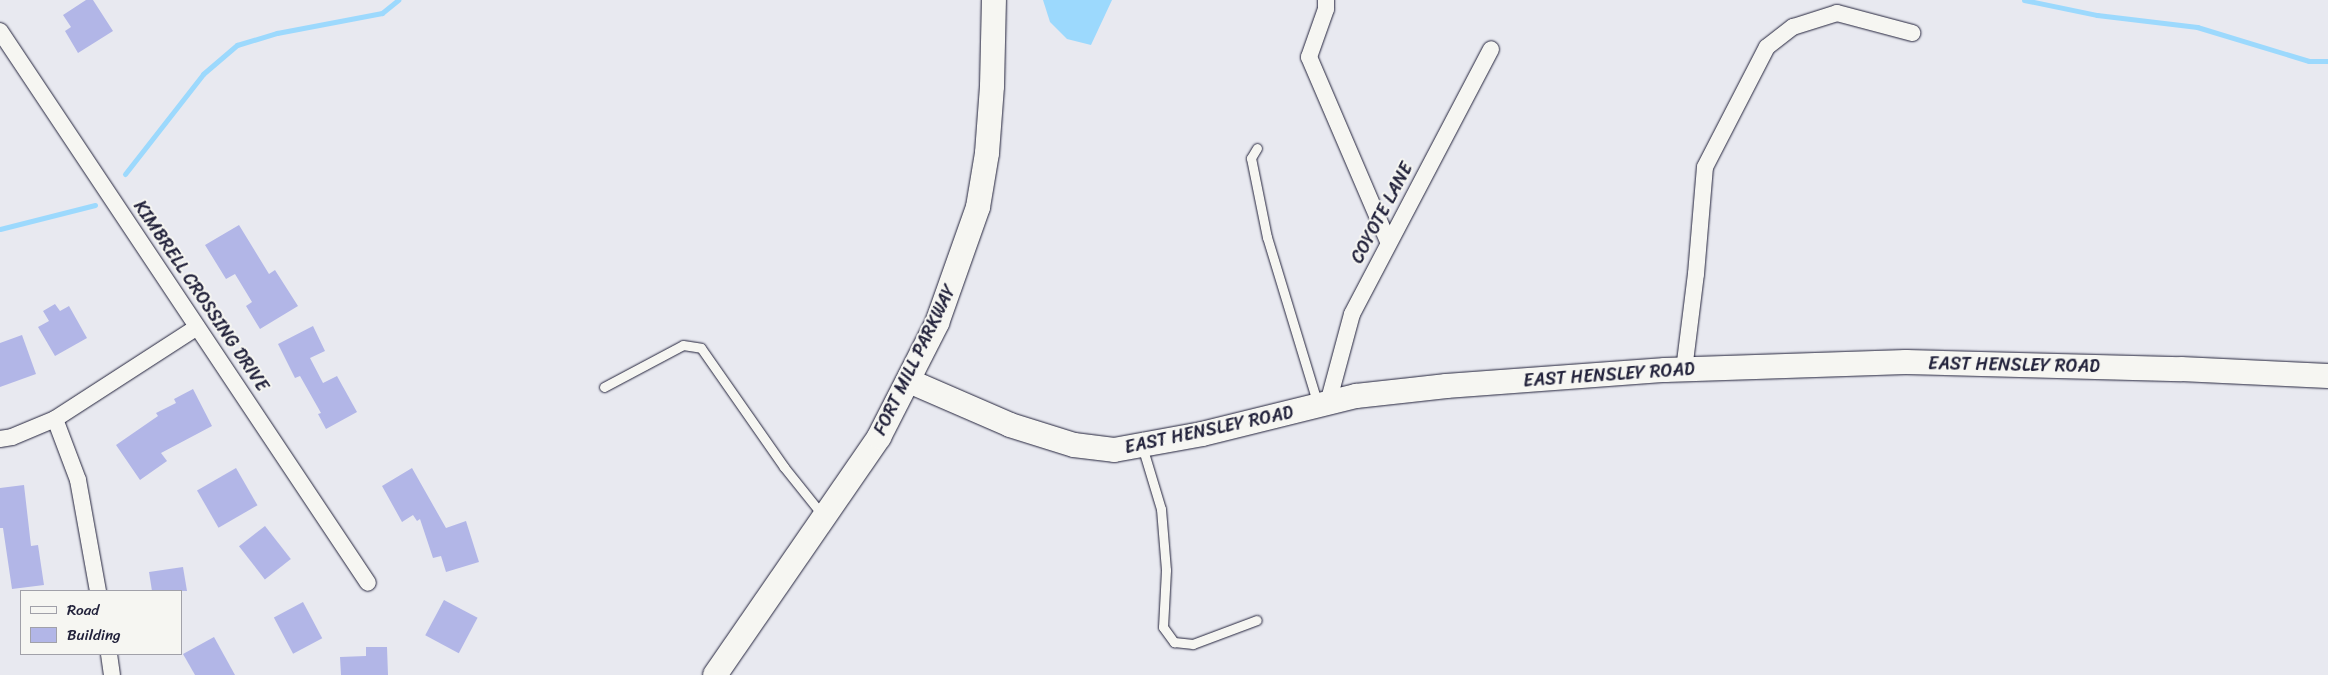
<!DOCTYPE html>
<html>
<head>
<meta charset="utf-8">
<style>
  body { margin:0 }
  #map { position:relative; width:2328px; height:675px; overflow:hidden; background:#e8e9f0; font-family:Sriracha,sans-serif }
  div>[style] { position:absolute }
  .water>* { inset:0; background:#9cd9fd }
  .stream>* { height:5px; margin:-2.5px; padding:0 2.5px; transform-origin:2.5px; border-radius:2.5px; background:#9cd9fd }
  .building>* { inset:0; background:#b2b6e7; transform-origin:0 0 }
  .roads { filter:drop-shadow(0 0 1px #22223b) drop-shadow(0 0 1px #22223b) }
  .service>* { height:9px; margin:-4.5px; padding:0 4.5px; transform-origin:4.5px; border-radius:4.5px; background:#f6f6f2 }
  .minor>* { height:16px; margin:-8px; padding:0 8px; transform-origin:8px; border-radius:8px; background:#f6f6f2 }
  .secondary>* { height:24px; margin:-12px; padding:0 12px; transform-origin:12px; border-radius:12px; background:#f6f6f2 }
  span { translate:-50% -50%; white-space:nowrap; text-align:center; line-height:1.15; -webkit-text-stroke:4px #f6f6f2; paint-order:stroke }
  .street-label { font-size:18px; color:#22223b }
  .legend { position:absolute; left:20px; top:590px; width:162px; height:65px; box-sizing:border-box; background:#f6f6f2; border:1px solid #a1a1a9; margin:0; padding:6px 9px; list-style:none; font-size:15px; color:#22223b }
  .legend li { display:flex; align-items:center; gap:10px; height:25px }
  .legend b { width:25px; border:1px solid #a1a1a9 }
</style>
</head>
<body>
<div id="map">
  <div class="water">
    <i style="clip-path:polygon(1043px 0,1112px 0,1091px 45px,1067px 39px,1050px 22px)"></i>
  </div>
  <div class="stream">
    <i style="left:2024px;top:0;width:75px;rotate:11.6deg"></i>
    <i style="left:2097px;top:15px;width:101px;rotate:6.8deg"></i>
    <i style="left:2197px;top:27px;width:117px;rotate:16.9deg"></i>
    <i style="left:2309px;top:61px;width:19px"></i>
    <i style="left:125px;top:174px;width:127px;rotate:-52deg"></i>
    <i style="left:203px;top:74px;width:45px;rotate:-40.5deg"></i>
    <i style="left:237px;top:45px;width:42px;rotate:-16.7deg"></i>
    <i style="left:277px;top:33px;width:107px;rotate:-10.8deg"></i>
    <i style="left:382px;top:13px;width:21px;rotate:-39deg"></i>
    <i style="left:0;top:229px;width:98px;rotate:-14.2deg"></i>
  </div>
  <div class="building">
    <i style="clip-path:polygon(86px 0,93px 0,113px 31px,78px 53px,65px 31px,71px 27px,63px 15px)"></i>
    <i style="clip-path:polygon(239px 225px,269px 274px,275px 270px,298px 306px,260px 329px,246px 306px,252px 302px,235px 274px,226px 279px,205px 245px)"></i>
    <i style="clip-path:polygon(55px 304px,60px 311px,69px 306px,87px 338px,55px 356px,38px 327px,49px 321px,43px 311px)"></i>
    <i style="clip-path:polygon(313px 326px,325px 351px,310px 358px,323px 383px,337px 376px,357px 412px,326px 429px,318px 414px,321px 413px,300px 376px,295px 378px,278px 344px)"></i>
    <i style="clip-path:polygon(22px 335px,36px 374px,0 387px,0 343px)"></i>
    <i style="clip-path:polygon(193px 389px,212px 426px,161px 453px,167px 461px,140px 480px,116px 445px,158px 416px,156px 413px,176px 403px,174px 399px)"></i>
    <i style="left:236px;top:468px;width:43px;height:45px;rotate:60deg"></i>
    <i style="clip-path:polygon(412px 468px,446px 528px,466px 521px,479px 562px,446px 572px,441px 556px,433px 558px,420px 519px,417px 521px,413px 515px,402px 522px,382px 486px)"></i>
    <i style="clip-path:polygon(24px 485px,31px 546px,38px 545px,44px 585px,12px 589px,3px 528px,0 528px,0 488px)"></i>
    <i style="left:265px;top:526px;width:42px;height:33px;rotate:52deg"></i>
    <i style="clip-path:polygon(183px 567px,187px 591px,152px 591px,149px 572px)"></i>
    <i style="left:444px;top:600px;width:38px;height:40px;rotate:28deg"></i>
    <i style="left:303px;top:602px;width:41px;height:33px;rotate:62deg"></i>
    <i style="clip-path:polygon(214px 637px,235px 675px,195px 675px,183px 654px)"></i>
    <i style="clip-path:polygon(366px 647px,387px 647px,388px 675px,341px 675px,340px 657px,366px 656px)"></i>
  </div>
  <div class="roads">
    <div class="service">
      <i style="left:1257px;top:148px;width:12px;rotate:121deg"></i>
      <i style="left:1251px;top:158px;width:81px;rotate:78.6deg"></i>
      <i style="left:1267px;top:237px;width:176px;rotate:73.1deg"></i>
      <i style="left:604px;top:387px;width:89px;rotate:-28deg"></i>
      <i style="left:683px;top:345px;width:18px;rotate:9deg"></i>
      <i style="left:701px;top:348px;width:145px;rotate:55.1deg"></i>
      <i style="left:784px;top:467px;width:64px;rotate:51.3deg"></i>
      <i style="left:1142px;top:446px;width:66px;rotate:73.2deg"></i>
      <i style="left:1161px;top:509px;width:61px;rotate:85.3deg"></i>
      <i style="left:1166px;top:570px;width:57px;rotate:93deg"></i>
      <i style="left:1163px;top:627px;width:19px;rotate:54deg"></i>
      <i style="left:1174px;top:642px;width:19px;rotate:6deg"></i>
      <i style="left:1193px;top:644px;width:68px;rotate:-20.6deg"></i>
    </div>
    <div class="minor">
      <i style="left:1326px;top:0;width:9px;rotate:90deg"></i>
      <i style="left:1326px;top:9px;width:51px;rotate:109.5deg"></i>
      <i style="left:1309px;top:57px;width:200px;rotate:66.8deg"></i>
      <i style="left:0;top:31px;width:663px;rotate:56.31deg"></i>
      <i style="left:1684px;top:370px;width:97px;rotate:-82.9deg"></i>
      <i style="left:1696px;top:274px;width:107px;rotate:-85.2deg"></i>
      <i style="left:1705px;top:167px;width:135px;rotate:-62.7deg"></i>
      <i style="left:1767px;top:47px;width:33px;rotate:-38deg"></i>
      <i style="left:1793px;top:27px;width:46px;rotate:-17.7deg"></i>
      <i style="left:1837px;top:13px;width:78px;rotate:14.9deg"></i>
      <i style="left:1328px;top:403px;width:92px;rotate:-74.9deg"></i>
      <i style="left:1352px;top:314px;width:299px;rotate:-62.3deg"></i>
      <i style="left:55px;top:419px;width:65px;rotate:69.3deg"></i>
      <i style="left:78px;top:480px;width:113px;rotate:79.8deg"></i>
      <i style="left:0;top:439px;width:12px;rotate:-9deg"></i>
      <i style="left:12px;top:437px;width:47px;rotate:-22.7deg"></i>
      <i style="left:55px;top:419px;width:169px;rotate:-32.9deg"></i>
      <i style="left:109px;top:654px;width:21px;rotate:82deg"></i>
    </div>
    <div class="secondary">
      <i style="left:909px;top:381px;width:110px;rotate:23.5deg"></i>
      <i style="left:1010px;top:425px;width:67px;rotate:17.4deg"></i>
      <i style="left:1074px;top:445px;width:40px;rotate:7.1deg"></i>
      <i style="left:1114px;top:450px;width:89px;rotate:-10.3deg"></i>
      <i style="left:1202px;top:434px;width:159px;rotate:-13.9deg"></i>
      <i style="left:1356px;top:396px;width:91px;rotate:-6.3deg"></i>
      <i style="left:1446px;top:386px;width:220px;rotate:-4.2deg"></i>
      <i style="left:1665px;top:370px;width:241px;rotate:-1.9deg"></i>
      <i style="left:1906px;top:362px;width:275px;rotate:1.5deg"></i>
      <i style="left:2181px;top:369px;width:147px;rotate:2.7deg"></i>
      <i style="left:715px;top:675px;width:289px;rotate:-55.4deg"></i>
      <i style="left:879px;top:437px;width:128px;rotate:-63deg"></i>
      <i style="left:937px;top:323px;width:123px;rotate:-70.5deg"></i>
      <i style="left:978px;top:207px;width:55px;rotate:-80.5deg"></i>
      <i style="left:987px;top:153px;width:67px;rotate:-85.7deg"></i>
      <i style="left:992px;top:86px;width:86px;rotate:-88.7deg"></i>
    </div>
  </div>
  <div class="street-label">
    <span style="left:1382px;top:213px;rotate:-62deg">COYOTE LANE</span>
    <span style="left:201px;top:296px;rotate:56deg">KIMBRELL CROSSING DRIVE</span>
    <span style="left:915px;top:360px;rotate:-64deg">FORT MILL PARKWAY</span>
    <span style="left:2014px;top:365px;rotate:1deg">EAST HENSLEY ROAD</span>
    <span style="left:1609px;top:375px;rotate:-4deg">EAST HENSLEY ROAD</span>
    <span style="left:1209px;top:430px;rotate:-12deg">EAST HENSLEY ROAD</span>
  </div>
  <ul class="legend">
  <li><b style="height:6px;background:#f6f6f2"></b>Road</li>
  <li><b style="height:14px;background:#b2b6e7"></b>Building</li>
  </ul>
</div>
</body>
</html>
